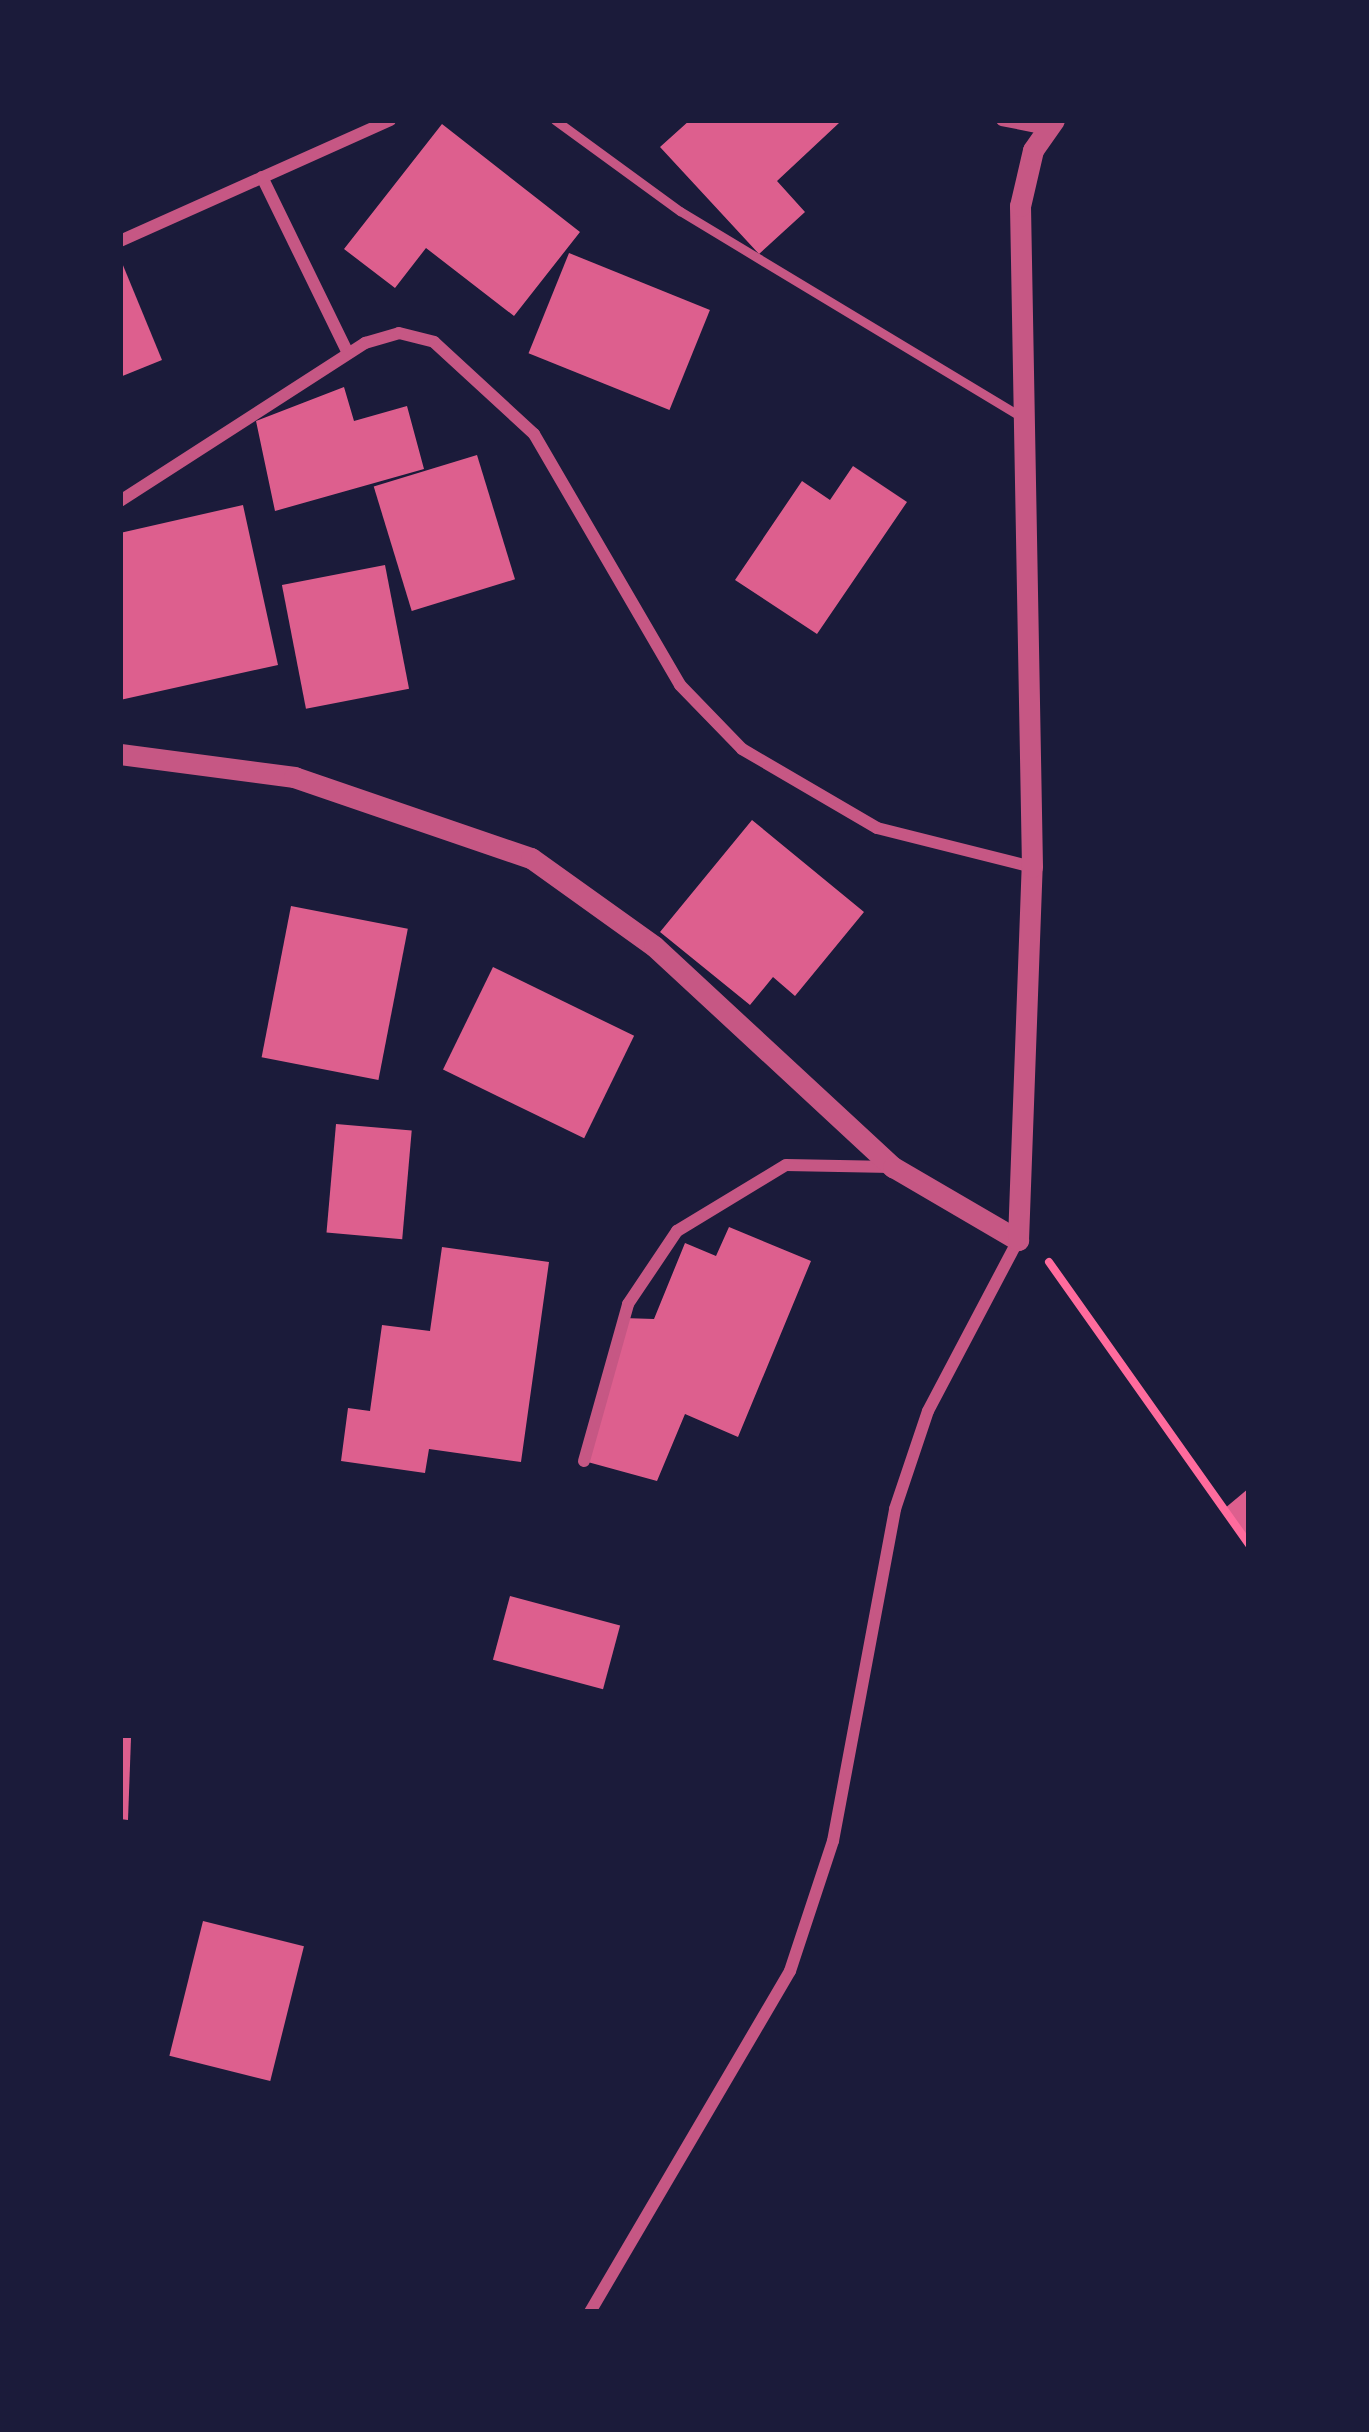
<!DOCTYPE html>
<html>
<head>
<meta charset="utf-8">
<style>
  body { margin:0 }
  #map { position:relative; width:1369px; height:2432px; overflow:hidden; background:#1b1b3a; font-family:Helvetica,sans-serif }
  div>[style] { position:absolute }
  .building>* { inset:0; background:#dd5f8e; transform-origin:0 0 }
  .path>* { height:8px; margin:-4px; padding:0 4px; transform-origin:4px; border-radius:4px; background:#ff6b9d }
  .service>* { height:9px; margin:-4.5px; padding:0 4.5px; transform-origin:4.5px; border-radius:4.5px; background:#c65784 }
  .minor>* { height:12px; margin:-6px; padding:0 6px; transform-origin:6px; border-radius:6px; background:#c65784 }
  .tertiary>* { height:21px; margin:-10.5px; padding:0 10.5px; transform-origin:10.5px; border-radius:10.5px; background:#c65784 }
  span { translate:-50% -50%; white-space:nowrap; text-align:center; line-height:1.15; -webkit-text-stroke:12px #1b1b3a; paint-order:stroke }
  .frame { position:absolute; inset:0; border:123px solid #1b1b3a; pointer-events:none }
</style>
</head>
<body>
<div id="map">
  <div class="building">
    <i style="clip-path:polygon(690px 120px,839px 123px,777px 181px,805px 212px,759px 254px,660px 147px)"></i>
    <i style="clip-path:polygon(442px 124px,580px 232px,514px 316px,426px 248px,395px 288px,344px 249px)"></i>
    <i style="left:569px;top:253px;width:152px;height:108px;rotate:22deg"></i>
    <i style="clip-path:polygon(120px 258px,162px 360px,120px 377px)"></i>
    <i style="clip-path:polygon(344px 387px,354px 421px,407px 406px,424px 469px,275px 511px,256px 421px)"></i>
    <i style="left:477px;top:455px;width:130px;height:108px;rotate:73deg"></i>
    <i style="clip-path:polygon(853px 466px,907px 502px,817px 634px,735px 580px,802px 481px,830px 500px)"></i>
    <i style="clip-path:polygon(243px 505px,278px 665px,120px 700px,120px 533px)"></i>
    <i style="left:385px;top:565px;width:126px;height:105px;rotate:79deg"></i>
    <i style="clip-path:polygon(752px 820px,864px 912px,795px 996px,773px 977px,750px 1005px,660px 932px)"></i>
    <i style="left:291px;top:906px;width:119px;height:154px;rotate:11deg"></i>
    <i style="left:493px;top:967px;width:157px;height:114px;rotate:26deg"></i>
    <i style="left:336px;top:1124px;width:76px;height:109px;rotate:5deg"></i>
    <i style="clip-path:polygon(729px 1227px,811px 1261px,738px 1437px,685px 1414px,657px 1481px,584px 1461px,623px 1318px,654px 1319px,685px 1243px,716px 1256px)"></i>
    <i style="clip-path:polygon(442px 1247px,549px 1262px,521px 1462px,429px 1449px,425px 1473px,341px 1461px,348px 1408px,370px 1411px,382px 1325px,430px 1331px)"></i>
    <i style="clip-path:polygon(1249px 1488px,1249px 1538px,1224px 1509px)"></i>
    <i style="left:510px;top:1596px;width:114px;height:66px;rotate:15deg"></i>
    <i style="clip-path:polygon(120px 1738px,131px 1738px,128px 1820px,120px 1819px)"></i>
    <i style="left:203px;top:1921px;width:104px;height:139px;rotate:14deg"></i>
  </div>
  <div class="path">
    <i style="left:1049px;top:1262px;width:346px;rotate:54.7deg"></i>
  </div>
  <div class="service">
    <i style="left:555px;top:120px;width:155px;rotate:36.1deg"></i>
    <i style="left:680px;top:211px;width:398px;rotate:31.1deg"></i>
  </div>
  <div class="minor">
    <i style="left:1002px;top:120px;width:46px;rotate:11.3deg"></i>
    <i style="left:262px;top:177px;width:196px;rotate:64deg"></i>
    <i style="left:120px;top:241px;width:296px;rotate:-24.1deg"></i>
    <i style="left:120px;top:501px;width:292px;rotate:-32.8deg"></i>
    <i style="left:365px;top:343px;width:35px;rotate:-16deg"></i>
    <i style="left:399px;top:333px;width:36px;rotate:14deg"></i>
    <i style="left:434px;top:342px;width:136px;rotate:42.6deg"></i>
    <i style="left:534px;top:434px;width:290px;rotate:59.8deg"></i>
    <i style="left:680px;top:685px;width:89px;rotate:45.9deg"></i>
    <i style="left:742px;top:749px;width:156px;rotate:30.3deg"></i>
    <i style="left:877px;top:828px;width:160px;rotate:14.1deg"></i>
    <i style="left:584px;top:1461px;width:163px;rotate:-74.3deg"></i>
    <i style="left:628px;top:1304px;width:88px;rotate:-56.1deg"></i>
    <i style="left:677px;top:1231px;width:127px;rotate:-31.2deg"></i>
    <i style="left:786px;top:1165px;width:106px;rotate:1.1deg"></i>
    <i style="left:590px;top:2312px;width:395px;rotate:-59.6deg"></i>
    <i style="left:790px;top:1971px;width:137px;rotate:-71.7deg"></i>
    <i style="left:833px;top:1841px;width:338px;rotate:-79.4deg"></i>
    <i style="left:895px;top:1509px;width:103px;rotate:-71.4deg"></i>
    <i style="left:928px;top:1411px;width:193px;rotate:-62.2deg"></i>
  </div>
  <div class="tertiary">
    <i style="left:120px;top:754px;width:176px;rotate:7.5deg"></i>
    <i style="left:294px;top:777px;width:250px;rotate:18.9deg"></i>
    <i style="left:531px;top:858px;width:151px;rotate:35.6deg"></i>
    <i style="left:654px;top:946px;width:326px;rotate:42.8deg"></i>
    <i style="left:893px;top:1167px;width:145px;rotate:30.3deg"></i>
    <i style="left:1018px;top:1240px;width:373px;rotate:-87.9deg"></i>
    <i style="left:1032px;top:867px;width:661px;rotate:-91.04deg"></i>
    <i style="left:1020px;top:206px;width:57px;rotate:-76.9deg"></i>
    <i style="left:1033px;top:150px;width:37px;rotate:-55deg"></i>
  </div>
  <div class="frame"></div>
</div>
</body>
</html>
